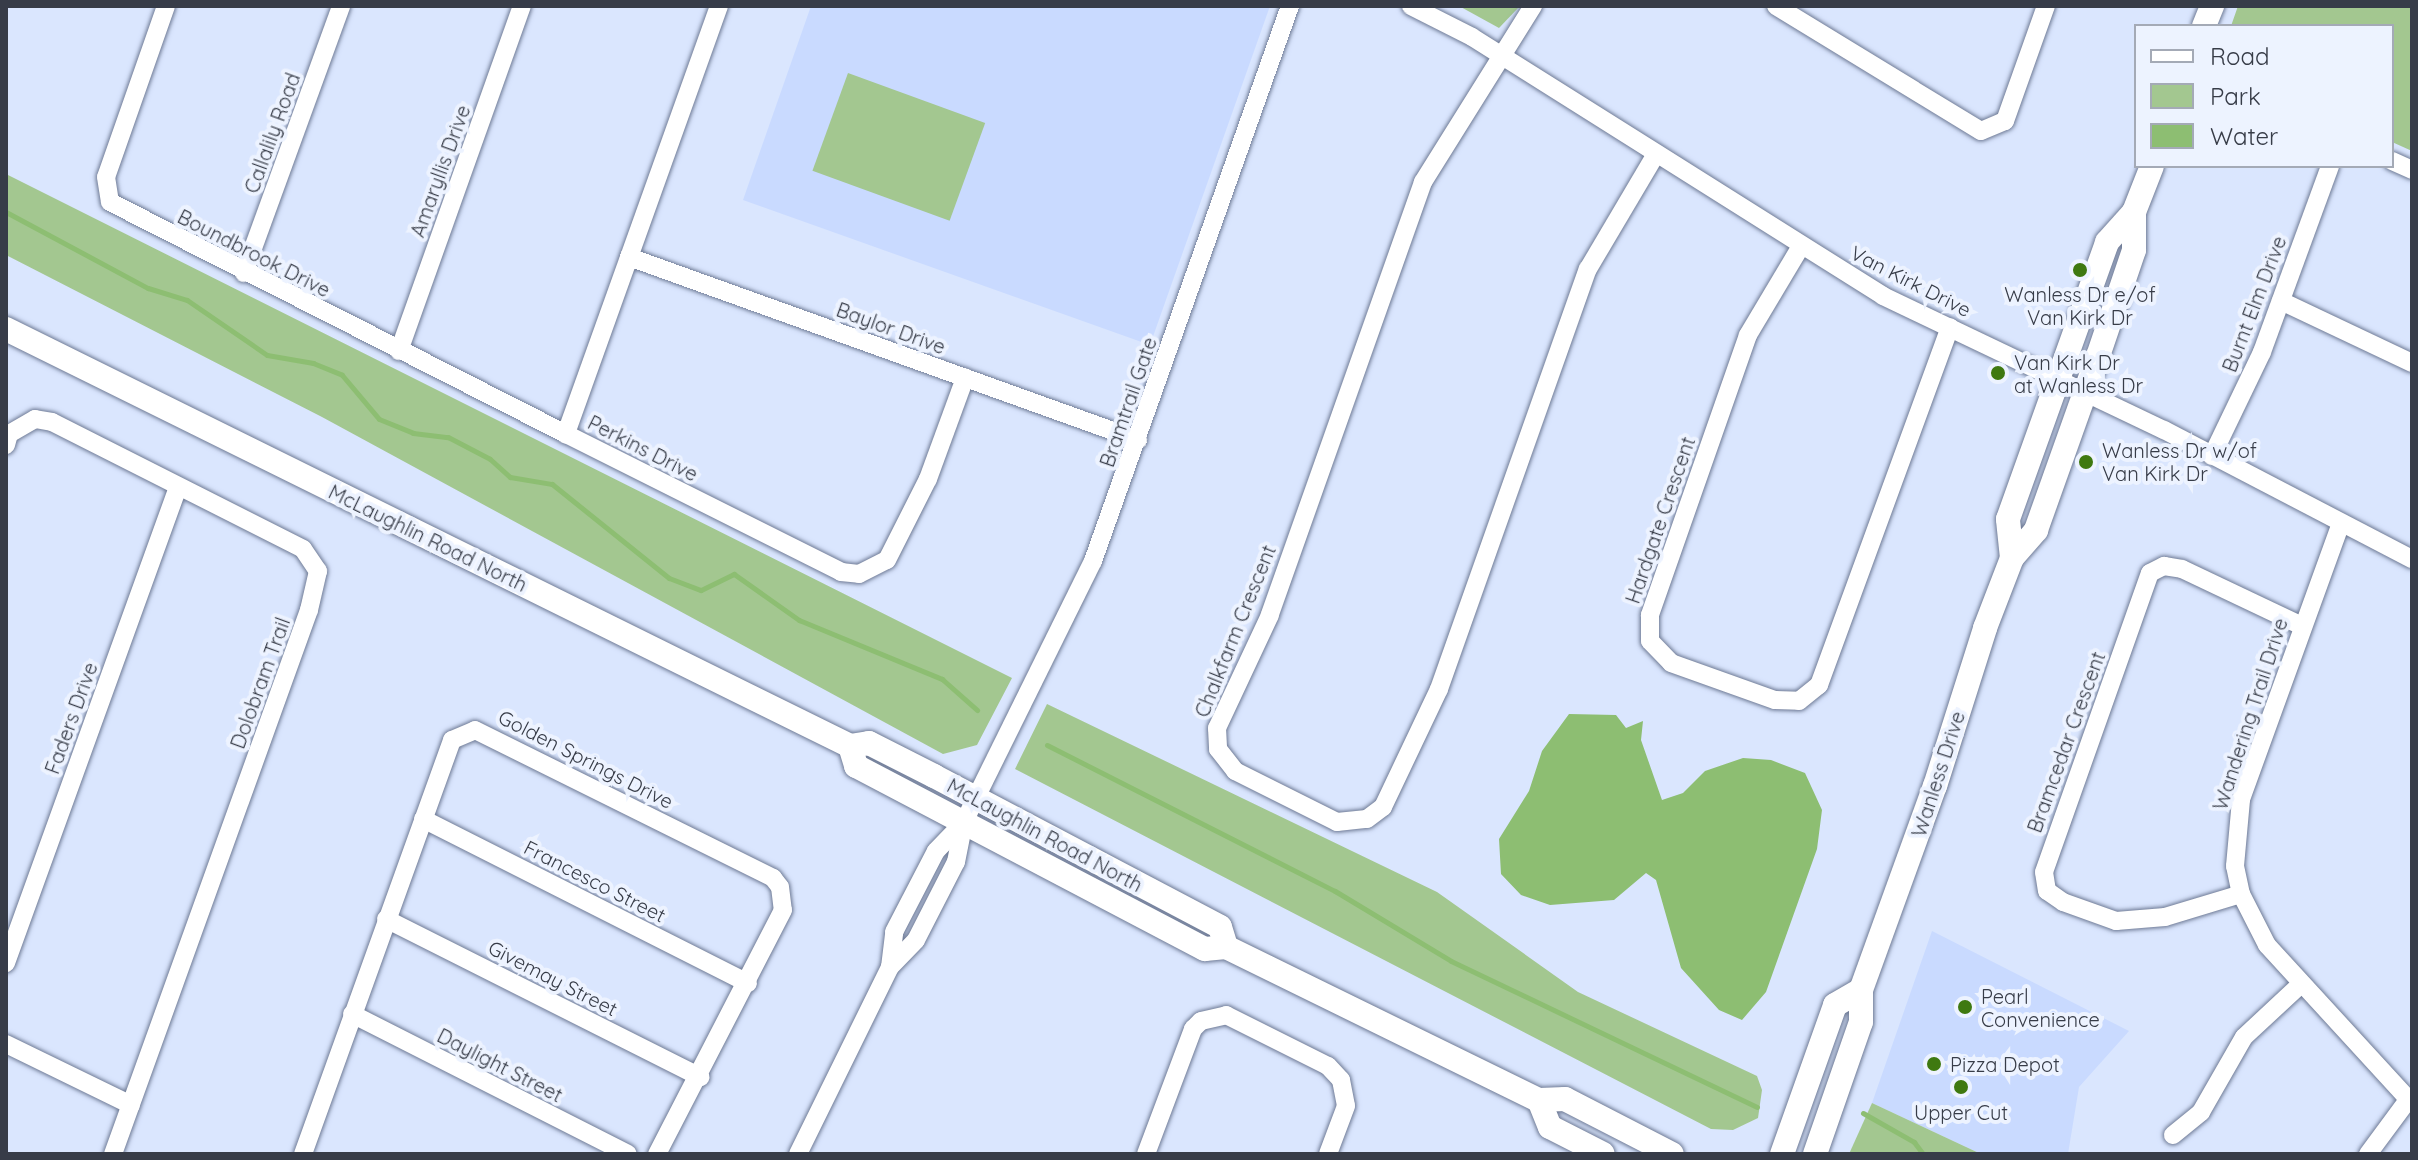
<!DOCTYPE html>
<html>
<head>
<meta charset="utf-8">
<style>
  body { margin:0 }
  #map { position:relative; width:2418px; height:1160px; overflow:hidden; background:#dae6fe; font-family:Quicksand,sans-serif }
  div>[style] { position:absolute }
  .built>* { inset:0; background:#c9daff }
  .green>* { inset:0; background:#a3c790; transform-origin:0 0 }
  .water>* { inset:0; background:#8dbe72 }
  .stream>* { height:5px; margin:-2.5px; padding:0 2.5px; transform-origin:2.5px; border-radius:2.5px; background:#8dbe72 }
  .roads { filter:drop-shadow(0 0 2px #6e7a95) drop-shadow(0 0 2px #6e7a95) }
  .minor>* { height:18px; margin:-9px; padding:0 9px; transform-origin:9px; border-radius:9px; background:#fff }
  .major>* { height:24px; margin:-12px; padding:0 12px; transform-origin:12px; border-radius:12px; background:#fff }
  .dots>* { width:22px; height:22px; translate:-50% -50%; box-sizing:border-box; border:4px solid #edf3ff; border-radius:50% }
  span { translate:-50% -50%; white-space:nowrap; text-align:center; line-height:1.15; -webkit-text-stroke:8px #edf3ff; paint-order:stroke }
  .street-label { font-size:20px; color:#373c48 }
  .poi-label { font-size:20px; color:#373c48 }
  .left { translate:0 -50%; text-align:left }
  .frame { position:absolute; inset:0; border:8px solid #373c48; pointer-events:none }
  .legend { position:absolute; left:2134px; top:24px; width:260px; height:144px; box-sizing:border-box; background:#edf3ff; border:2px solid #a4aab6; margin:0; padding:10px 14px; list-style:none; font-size:24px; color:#373c48 }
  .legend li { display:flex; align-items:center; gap:16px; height:40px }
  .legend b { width:40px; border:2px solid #a4aab6 }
</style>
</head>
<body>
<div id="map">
  <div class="built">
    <i style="clip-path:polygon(811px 6px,1270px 6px,1150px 345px,743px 200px)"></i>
    <i style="clip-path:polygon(1932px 931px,2129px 1031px,2079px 1087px,2068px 1154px,1981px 1154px,1872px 1103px)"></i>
  </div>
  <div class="green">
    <i style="clip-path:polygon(1459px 6px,1520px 6px,1499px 28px)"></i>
    <i style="clip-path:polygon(2238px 6px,2412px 6px,2412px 151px,2392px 142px,2392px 26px,2231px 26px)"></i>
    <i style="left:848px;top:73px;width:146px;height:104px;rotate:20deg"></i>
    <i style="clip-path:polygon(6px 174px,1012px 678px,977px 745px,943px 754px,322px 417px,6px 255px)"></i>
    <i style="clip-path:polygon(1047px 704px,1437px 892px,1578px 992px,1757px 1076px,1762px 1090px,1758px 1118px,1733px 1130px,1711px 1129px,1015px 769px)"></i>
    <i style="clip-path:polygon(1872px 1103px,1981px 1154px,1849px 1154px)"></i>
  </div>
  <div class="water">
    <i style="clip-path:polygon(1569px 714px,1616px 715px,1626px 728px,1643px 721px,1641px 740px,1662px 800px,1683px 793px,1705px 771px,1743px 758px,1771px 760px,1805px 773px,1822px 810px,1817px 849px,1766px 992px,1742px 1020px,1719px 1010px,1681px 968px,1656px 880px,1646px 873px,1614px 900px,1550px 905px,1521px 895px,1501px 874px,1499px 839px,1529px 791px,1542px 751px)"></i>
  </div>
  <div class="stream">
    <i style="left:6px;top:212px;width:161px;rotate:28.2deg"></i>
    <i style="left:148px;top:288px;width:41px;rotate:17.1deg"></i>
    <i style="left:187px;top:300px;width:97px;rotate:34.5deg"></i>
    <i style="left:267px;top:355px;width:47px;rotate:9.9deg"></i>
    <i style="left:313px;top:363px;width:31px;rotate:22deg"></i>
    <i style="left:342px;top:375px;width:57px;rotate:49.9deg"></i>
    <i style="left:379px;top:419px;width:37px;rotate:22deg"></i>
    <i style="left:413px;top:433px;width:35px;rotate:7deg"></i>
    <i style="left:448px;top:437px;width:47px;rotate:27.6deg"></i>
    <i style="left:490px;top:459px;width:27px;rotate:42deg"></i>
    <i style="left:510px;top:477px;width:43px;rotate:9.5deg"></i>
    <i style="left:552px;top:484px;width:150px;rotate:38.8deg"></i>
    <i style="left:669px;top:578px;width:34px;rotate:21deg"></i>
    <i style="left:701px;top:590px;width:37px;rotate:-26deg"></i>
    <i style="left:734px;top:574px;width:80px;rotate:35.3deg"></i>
    <i style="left:799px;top:620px;width:155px;rotate:22.4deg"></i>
    <i style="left:942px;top:679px;width:47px;rotate:41.5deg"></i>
    <i style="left:1047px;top:745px;width:323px;rotate:26.9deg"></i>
    <i style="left:1335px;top:891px;width:135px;rotate:31.1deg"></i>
    <i style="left:1451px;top:961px;width:339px;rotate:25.5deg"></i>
    <i style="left:1863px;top:1113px;width:59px;rotate:29.6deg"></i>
    <i style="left:1914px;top:1142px;width:15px;rotate:53deg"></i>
  </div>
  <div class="roads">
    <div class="minor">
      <i style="left:166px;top:6px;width:181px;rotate:109.3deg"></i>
      <i style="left:106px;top:177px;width:25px;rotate:81deg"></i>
      <i style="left:110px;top:202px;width:512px;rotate:26.97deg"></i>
      <i style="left:719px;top:6px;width:455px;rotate:109.7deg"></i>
      <i style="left:566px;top:434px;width:308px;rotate:26.6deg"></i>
      <i style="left:841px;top:572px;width:18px;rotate:6deg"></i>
      <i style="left:859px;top:574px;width:31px;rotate:-27deg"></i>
      <i style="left:887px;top:560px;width:91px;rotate:-63.2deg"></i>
      <i style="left:928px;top:479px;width:108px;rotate:-69.9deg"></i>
      <i style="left:1411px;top:6px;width:68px;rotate:26.9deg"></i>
      <i style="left:1472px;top:37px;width:486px;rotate:32.2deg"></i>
      <i style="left:1883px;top:296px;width:311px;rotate:25.5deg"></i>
      <i style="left:2164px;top:430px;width:280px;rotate:27.5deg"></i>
      <i style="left:1533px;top:6px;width:208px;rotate:122deg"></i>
      <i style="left:1423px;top:182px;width:459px;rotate:109.5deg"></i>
      <i style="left:1270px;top:615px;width:125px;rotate:115.1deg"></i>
      <i style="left:1217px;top:728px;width:21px;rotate:87deg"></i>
      <i style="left:1218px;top:749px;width:28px;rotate:52deg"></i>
      <i style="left:1235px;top:771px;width:114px;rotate:26.6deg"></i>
      <i style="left:1337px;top:822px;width:30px;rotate:-6deg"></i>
      <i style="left:1367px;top:819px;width:20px;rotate:-37deg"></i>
      <i style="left:1383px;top:807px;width:131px;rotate:-64.6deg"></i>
      <i style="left:1439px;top:689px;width:446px;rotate:-70.5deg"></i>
      <i style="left:1588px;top:269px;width:134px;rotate:-59.4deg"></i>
      <i style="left:1776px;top:6px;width:240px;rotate:31.4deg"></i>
      <i style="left:1981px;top:131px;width:26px;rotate:-23deg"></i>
      <i style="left:2005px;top:121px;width:122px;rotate:-70.4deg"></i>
      <i style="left:2392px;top:161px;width:22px;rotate:24deg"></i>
      <i style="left:1801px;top:246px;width:104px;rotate:120.8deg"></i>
      <i style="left:1748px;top:335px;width:297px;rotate:109.3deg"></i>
      <i style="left:1650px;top:615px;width:26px;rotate:90deg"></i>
      <i style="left:1650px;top:641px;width:30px;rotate:46deg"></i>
      <i style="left:1671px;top:663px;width:110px;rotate:19.6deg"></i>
      <i style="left:1775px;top:700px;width:24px;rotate:2deg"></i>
      <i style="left:1799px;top:701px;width:26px;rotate:-39deg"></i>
      <i style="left:1819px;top:685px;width:381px;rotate:-69.9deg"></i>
      <i style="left:629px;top:257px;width:541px;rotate:19.77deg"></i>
      <i style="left:244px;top:273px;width:284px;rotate:-70deg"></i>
      <i style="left:2281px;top:301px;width:145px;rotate:25.3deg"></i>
      <i style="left:399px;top:351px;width:366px;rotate:-70.4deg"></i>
      <i style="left:6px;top:445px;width:11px;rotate:-75deg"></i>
      <i style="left:9px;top:434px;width:30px;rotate:-30deg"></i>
      <i style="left:35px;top:419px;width:17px;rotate:10deg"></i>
      <i style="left:52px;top:422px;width:281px;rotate:26.8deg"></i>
      <i style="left:303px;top:549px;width:27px;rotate:56deg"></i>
      <i style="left:318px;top:571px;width:40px;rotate:103deg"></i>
      <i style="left:309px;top:610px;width:578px;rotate:109.81deg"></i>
      <i style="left:2212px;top:456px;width:115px;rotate:-64.3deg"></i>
      <i style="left:2262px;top:352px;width:198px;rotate:-69.9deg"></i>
      <i style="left:2341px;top:523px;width:294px;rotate:109.9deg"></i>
      <i style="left:2241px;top:800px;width:66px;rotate:95.2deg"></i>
      <i style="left:2235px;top:866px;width:29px;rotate:78deg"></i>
      <i style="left:2241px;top:894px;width:57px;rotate:63deg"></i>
      <i style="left:2267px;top:945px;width:214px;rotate:47.5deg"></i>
      <i style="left:423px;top:819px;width:364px;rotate:26.8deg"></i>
      <i style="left:2241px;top:894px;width:79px;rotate:163.2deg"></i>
      <i style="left:2165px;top:917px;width:49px;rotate:175.3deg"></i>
      <i style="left:2116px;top:921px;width:56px;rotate:-160.3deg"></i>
      <i style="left:2063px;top:902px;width:19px;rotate:-145deg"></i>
      <i style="left:2047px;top:891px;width:19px;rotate:-99deg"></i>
      <i style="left:2044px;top:872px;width:317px;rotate:-70.5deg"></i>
      <i style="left:2150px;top:573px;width:16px;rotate:-27deg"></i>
      <i style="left:2164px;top:566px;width:18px;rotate:9deg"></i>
      <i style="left:2182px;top:569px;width:133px;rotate:25.4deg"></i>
      <i style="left:386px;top:919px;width:352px;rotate:26.7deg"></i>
      <i style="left:6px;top:963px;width:506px;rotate:-70.13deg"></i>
      <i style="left:890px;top:967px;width:35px;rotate:-83deg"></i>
      <i style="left:894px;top:932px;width:91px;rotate:-62.6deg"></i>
      <i style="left:936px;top:851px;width:40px;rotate:-46deg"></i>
      <i style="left:352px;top:1014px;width:309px;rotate:26.9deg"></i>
      <i style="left:6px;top:1044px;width:139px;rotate:26deg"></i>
      <i style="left:2173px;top:1135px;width:36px;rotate:-39deg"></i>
      <i style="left:2201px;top:1112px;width:86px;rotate:-60.2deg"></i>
      <i style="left:2244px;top:1037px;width:78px;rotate:-42.9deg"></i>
      <i style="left:303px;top:1154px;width:440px;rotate:-70.2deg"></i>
      <i style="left:452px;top:740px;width:25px;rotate:-23deg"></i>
      <i style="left:475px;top:730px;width:333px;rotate:26.4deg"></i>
      <i style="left:773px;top:878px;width:11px;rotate:52deg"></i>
      <i style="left:780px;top:887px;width:23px;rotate:83deg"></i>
      <i style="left:783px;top:910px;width:275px;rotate:117.3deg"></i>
      <i style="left:798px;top:1154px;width:208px;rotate:-63.8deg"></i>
      <i style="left:890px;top:967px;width:37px;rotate:-46deg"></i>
      <i style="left:916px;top:940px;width:88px;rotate:-62.9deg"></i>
      <i style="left:956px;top:862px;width:41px;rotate:-78.7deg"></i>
      <i style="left:964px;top:822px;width:291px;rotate:-63.7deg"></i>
      <i style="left:1093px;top:561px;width:589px;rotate:-70.46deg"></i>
      <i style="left:1146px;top:1154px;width:134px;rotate:-69.4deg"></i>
      <i style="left:1193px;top:1029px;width:11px;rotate:-45deg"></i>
      <i style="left:1201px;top:1021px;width:26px;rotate:-13deg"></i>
      <i style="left:1226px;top:1015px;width:114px;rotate:26.6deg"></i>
      <i style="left:1328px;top:1066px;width:19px;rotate:47deg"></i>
      <i style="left:1341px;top:1080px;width:26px;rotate:79deg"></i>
      <i style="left:1346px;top:1106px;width:51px;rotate:110.6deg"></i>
      <i style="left:2368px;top:1154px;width:67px;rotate:-53.5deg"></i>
    </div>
    <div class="major">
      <i style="left:2204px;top:26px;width:22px;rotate:-68deg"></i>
      <i style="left:6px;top:329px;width:941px;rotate:26.29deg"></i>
      <i style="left:850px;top:746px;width:19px;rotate:-9deg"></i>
      <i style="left:869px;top:743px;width:73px;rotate:26.9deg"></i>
      <i style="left:934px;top:776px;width:323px;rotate:27.8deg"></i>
      <i style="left:1220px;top:927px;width:21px;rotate:73deg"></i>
      <i style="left:2012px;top:558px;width:39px;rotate:-96deg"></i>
      <i style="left:2008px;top:519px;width:294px;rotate:-70.3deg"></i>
      <i style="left:2107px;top:242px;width:40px;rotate:-48deg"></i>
      <i style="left:850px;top:746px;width:21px;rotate:73deg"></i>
      <i style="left:856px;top:766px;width:394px;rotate:27.7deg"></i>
      <i style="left:1205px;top:949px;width:21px;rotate:-5deg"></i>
      <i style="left:1226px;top:947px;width:348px;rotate:26.1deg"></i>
      <i style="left:1539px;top:1100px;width:26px;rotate:-2deg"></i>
      <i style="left:1565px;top:1099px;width:120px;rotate:27.2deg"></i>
      <i style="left:1539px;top:1100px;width:29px;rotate:68deg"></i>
      <i style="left:1550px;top:1127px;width:59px;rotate:27deg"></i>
      <i style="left:1782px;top:1154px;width:158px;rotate:-70.4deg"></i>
      <i style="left:1835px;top:1005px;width:30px;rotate:-30deg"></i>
      <i style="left:1815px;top:1154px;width:140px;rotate:-70.8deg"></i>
      <i style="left:1861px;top:1022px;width:32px;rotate:-90deg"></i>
      <i style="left:1861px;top:990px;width:217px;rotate:-70.1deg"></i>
      <i style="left:1935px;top:786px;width:166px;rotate:-72.4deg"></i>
      <i style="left:1985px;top:628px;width:75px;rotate:-68.9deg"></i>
      <i style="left:2012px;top:558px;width:37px;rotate:-49deg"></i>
      <i style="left:2036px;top:530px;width:185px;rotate:-70.4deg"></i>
      <i style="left:2098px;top:356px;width:112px;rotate:-71.2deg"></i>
      <i style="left:2134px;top:250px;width:38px;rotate:-90deg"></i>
      <i style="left:2134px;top:212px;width:49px;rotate:-68.6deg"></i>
    </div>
  </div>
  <div class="dots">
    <i style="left:2080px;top:270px;background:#3f7910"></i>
    <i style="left:1998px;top:373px;background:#3f7910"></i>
    <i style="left:2086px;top:462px;background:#3f7910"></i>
    <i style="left:1965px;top:1007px;background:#3f7910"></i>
    <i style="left:1934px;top:1064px;background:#3f7910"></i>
    <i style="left:1961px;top:1087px;background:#3f7910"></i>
  </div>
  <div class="street-label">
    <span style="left:272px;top:133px;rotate:-70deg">Callalily Road</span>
    <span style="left:440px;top:171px;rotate:-70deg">Amaryllis Drive</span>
    <span style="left:254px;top:253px;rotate:27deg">Boundbrook Drive</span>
    <span style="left:1911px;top:281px;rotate:27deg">Van Kirk Drive</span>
    <span style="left:2254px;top:304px;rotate:-69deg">Burnt Elm Drive</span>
    <span style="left:891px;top:328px;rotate:20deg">Baylor Drive</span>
    <span style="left:1128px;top:402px;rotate:-71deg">Bramtrail Gate</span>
    <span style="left:643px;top:448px;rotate:27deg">Perkins Drive</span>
    <span style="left:1660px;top:520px;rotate:-71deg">Hardgate Crescent</span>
    <span style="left:428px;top:538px;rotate:26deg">McLaughlin Road North</span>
    <span style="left:1235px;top:631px;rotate:-68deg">Chalkfarm Crescent</span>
    <span style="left:260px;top:683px;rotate:-70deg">Dolobram Trail</span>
    <span style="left:2250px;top:714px;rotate:-72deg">Wandering Trail Drive</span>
    <span style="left:71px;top:718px;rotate:-70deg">Faders Drive</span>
    <span style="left:2066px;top:742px;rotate:-70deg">Bramcedar Crescent</span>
    <span style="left:586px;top:759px;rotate:27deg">Golden Springs Drive</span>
    <span style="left:1938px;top:774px;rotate:-72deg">Wanless Drive</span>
    <span style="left:1045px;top:835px;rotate:28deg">McLaughlin Road North</span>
    <span style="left:595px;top:881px;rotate:27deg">Francesco Street</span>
    <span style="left:553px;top:978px;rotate:27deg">Givemay Street</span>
    <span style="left:500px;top:1065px;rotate:27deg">Daylight Street</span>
  </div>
  <div class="poi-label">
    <span style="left:2080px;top:306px">Wanless Dr e/of<br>Van Kirk Dr</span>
    <span class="left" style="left:2014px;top:374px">Van Kirk Dr<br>at Wanless Dr</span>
    <span class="left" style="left:2102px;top:462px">Wanless Dr w/of<br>Van Kirk Dr</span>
    <span class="left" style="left:1981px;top:1008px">Pearl<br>Convenience</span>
    <span class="left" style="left:1950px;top:1064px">Pizza Depot</span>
    <span style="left:1961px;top:1112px">Upper Cut</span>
  </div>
  <div class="frame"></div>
  <ul class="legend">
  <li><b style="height:10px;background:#fff"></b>Road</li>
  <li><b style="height:22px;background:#a3c790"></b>Park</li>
  <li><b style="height:22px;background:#8dbe72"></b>Water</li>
  </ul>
</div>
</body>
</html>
